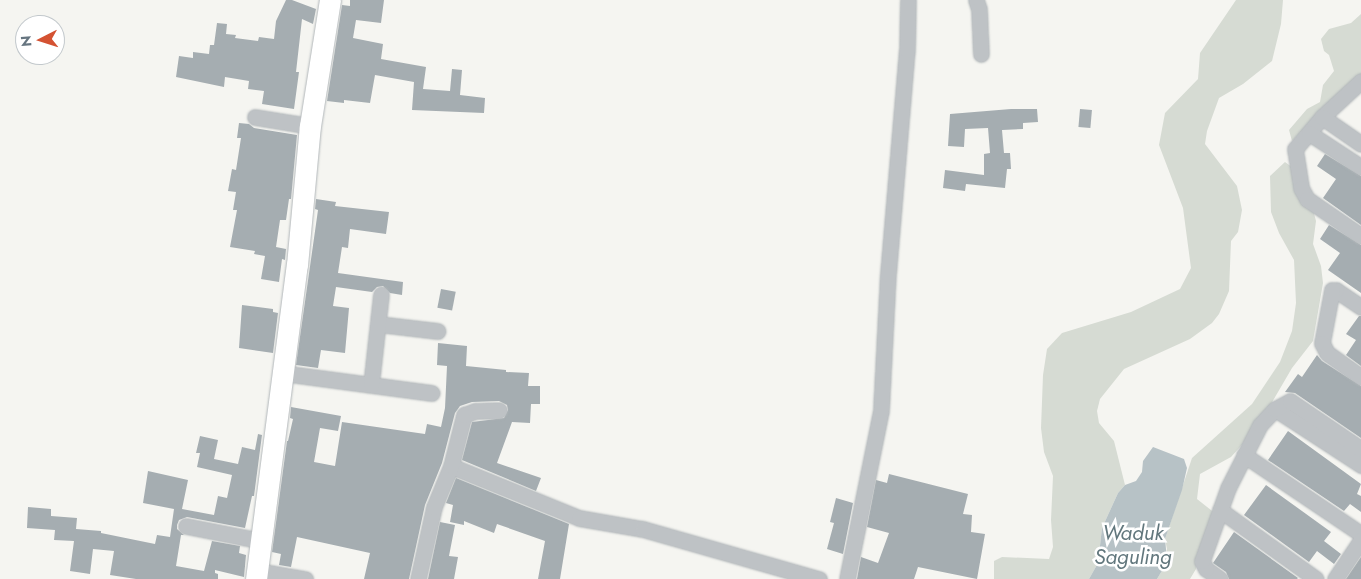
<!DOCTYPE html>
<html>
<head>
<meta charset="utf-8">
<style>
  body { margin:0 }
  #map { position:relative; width:1361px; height:579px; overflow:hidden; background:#f5f5f1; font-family:Jost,sans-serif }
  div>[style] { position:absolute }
  .green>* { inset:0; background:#d6dbd3 }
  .water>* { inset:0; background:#b7c2c6 }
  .building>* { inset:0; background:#a5adb1; transform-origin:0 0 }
  .roads { filter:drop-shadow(0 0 1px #b1b6b9) drop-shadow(0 0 1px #b1b6b9) }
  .street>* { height:15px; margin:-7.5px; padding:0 7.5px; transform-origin:7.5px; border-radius:7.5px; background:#bec2c5 }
  .secondary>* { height:21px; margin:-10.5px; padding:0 10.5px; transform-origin:10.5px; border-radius:10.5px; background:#fff }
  span { translate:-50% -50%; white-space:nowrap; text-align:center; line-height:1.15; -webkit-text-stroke:5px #fff; paint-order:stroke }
  .water-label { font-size:21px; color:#62777d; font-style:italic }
  .north { position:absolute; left:15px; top:15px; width:50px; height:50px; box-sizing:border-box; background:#fff; border:1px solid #c2c8cc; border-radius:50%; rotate:265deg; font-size:14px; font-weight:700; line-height:20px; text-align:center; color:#667580 }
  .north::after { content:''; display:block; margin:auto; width:18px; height:22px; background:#d45232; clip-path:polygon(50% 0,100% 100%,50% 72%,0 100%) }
</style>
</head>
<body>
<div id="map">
  <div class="green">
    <i style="clip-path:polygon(1236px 0,1283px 0,1281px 24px,1272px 61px,1243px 84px,1219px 98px,1207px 131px,1205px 144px,1237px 186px,1242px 210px,1238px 232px,1231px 241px,1229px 291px,1219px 314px,1212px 323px,1190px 339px,1124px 369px,1100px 399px,1097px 411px,1099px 423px,1114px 441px,1125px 485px,1118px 493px,1102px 528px,1098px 563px,1089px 579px,994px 579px,994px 561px,1002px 557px,1049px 559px,1053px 547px,1051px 520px,1053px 476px,1044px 452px,1041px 428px,1043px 375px,1047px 349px,1062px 333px,1131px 312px,1180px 289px,1191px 268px,1183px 208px,1159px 145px,1165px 113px,1198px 79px,1200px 53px)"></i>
    <i style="clip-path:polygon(1361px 14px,1361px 75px,1292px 141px,1289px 130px,1307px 109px,1320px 102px,1323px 85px,1334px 71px,1329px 55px,1324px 51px,1321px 39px,1329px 29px,1351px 23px)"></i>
    <i style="clip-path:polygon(1285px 162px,1304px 176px,1316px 221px,1313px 244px,1321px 266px,1323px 283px,1313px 341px,1292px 368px,1267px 411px,1250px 436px,1231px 457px,1200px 474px,1197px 499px,1221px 518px,1200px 550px,1196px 569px,1190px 579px,1157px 579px,1163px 569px,1167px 549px,1165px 539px,1192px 458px,1252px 404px,1280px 362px,1292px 331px,1296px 303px,1294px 260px,1279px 233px,1271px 212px,1270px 176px)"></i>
  </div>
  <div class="water">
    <i style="clip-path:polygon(1153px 447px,1184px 459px,1187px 468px,1182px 490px,1165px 539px,1167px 559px,1163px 569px,1157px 579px,1089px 579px,1098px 563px,1102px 528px,1118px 493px,1125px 485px,1136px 481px,1142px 472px,1143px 461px)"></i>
  </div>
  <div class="building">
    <i style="clip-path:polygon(286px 0,292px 0,316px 9px,313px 24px,302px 19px,296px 72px,299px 72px,294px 109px,262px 104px,264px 91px,248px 89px,249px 81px,225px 77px,224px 87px,176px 77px,179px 56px,193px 58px,193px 52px,209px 54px,210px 45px,214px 45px,217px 23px,227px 24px,226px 34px,236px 35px,235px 38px,258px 41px,259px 37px,274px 39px,276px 21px)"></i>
    <i style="clip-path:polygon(350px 0,384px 0,381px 23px,356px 20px,353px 38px,383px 44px,381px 59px,426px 67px,423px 89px,450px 91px,452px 69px,462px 70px,460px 95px,485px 98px,484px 113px,412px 110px,414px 82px,375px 75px,370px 103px,344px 100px,344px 103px,327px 101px,342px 5px,350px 6px)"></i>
    <i style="clip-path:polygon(1011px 109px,1037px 109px,1038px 122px,1023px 123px,1023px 129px,1002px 130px,1004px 153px,1010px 153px,1011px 169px,1007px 169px,1005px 188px,966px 184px,965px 191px,943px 188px,945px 170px,984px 175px,984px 154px,990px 153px,988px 128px,965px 129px,964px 147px,948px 146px,950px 114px)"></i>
    <i style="left:1080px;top:109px;width:12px;height:18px;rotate:5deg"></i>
    <i style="clip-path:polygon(239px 123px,249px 124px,254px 128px,297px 135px,291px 199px,289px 199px,286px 220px,280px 220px,276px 247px,286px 249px,285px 260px,282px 259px,279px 282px,261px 279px,265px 256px,254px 254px,255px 251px,230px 247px,237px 210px,233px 210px,236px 192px,228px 191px,232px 169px,236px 170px,241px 138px,237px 138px)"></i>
    <i style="clip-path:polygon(1325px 154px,1361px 176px,1361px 225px,1323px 198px,1336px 179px,1317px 166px)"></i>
    <i style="clip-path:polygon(316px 199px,336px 202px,335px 206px,389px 212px,386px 234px,350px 229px,348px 248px,342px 247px,338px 273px,403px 282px,402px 295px,390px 293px,383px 286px,377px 287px,372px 292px,336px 287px,333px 306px,349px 308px,345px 353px,321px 350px,318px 368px,296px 365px,318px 210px,315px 209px)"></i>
    <i style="clip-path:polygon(1329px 225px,1361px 245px,1361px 293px,1328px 270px,1340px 253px,1320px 239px)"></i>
    <i style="left:441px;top:289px;width:15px;height:19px;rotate:11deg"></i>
    <i style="clip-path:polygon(242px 305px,273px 309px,273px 312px,278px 313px,273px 353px,239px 348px)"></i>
    <i style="clip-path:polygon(1359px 316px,1361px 316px,1361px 366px,1346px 355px,1356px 340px,1346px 334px)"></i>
    <i style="clip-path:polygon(438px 343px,467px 346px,466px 366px,506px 370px,506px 372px,529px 373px,528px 386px,540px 386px,540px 404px,531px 404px,530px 423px,512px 422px,497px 463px,541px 478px,536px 491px,462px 460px,472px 422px,504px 418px,508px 410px,507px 405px,499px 401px,472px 402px,460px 406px,455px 413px,442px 463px,425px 505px,409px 579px,364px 579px,370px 553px,297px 537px,291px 567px,279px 565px,281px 554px,272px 552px,287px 441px,288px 441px,293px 419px,290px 418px,291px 407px,341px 416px,338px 431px,320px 428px,314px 462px,335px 466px,342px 422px,425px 434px,427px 424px,441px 427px,445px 408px,447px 366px,437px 365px)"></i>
    <i style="clip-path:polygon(1317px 355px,1322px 361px,1361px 386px,1361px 438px,1295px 393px,1285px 392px,1298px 374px,1302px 377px)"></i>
    <i style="clip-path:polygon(1288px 431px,1361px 484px,1357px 494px,1361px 496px,1361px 512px,1350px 504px,1344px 511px,1268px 460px)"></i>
    <i style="clip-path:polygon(258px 434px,262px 435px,254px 496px,252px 496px,245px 528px,187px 517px,179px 520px,177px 525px,177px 529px,184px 535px,181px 535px,176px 566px,204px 571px,212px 541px,240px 546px,239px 553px,246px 555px,244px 577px,215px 570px,215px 573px,218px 574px,218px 579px,136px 579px,110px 575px,114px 551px,93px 549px,90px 574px,70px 571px,74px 541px,54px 540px,55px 530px,27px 528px,28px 507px,51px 509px,51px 516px,77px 518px,76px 529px,101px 531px,101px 533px,155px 544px,157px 535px,170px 537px,174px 509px,143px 503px,148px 471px,188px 480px,182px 509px,214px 515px,218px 496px,227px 498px,232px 475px,197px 467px,200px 453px,196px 453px,200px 436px,218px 440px,214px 459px,238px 464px,242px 447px,255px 450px)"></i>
    <i style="clip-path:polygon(889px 474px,968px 494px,963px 514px,972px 515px,971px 532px,985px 534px,977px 579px,918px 567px,914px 579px,857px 579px,861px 557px,878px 563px,889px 533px,867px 527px,876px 480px,887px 483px)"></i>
    <i style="clip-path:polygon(456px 478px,569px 524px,560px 579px,538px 579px,545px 541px,497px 524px,494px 533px,464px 521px,464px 525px,450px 522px,453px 505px,446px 503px)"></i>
    <i style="clip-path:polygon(1266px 485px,1331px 532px,1324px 541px,1341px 554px,1334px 564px,1317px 551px,1309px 562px,1244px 515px)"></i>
    <i style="clip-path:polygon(836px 498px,853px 503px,843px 554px,827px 549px,834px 523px,830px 522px)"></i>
    <i style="clip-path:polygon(440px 522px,455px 525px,449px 556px,458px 557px,454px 579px,428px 579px)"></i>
    <i style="clip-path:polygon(1234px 532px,1298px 578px,1297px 579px,1229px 579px,1226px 572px,1213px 563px)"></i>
    <i style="clip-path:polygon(1361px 557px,1361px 579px,1346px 579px)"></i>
  </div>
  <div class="roads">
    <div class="street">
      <i style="left:976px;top:0;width:9px;rotate:72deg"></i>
      <i style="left:979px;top:9px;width:45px;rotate:87.5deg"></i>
      <i style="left:1361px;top:81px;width:53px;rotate:137.3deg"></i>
      <i style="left:1322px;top:117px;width:42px;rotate:130.2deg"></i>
      <i style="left:1295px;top:149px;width:39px;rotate:81deg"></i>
      <i style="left:1301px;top:188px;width:13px;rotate:61deg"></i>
      <i style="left:1307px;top:199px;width:65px;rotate:34.4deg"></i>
      <i style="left:255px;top:117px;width:56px;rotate:9.3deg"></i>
      <i style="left:1322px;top:117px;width:47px;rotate:34.7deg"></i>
      <i style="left:1309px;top:133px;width:62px;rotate:33.2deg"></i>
      <i style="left:1361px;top:307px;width:30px;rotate:-146deg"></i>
      <i style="left:1336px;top:290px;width:4px;rotate:180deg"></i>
      <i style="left:1332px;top:290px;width:54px;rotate:100.7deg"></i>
      <i style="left:1322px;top:343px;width:11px;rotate:63deg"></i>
      <i style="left:1327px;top:353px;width:42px;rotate:35.2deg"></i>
      <i style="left:378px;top:324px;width:60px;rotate:6.7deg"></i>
      <i style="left:282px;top:373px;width:151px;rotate:7.6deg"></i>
      <i style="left:371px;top:385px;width:91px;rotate:-83.7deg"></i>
      <i style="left:1275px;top:409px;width:103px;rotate:33.1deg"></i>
      <i style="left:1244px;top:455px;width:141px;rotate:34deg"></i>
      <i style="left:451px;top:466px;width:138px;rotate:22.1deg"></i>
      <i style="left:579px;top:518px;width:65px;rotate:9.8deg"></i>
      <i style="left:643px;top:529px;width:183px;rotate:15.9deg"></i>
      <i style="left:1220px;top:510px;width:118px;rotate:35.7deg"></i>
      <i style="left:186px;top:526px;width:77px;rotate:11.2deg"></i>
      <i style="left:258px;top:571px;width:48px;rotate:9.7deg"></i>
      <i style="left:418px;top:579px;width:74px;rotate:-77.5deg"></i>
      <i style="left:434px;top:507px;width:44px;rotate:-67.5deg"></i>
      <i style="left:451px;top:466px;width:53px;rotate:-75.7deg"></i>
      <i style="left:464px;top:415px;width:12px;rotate:-20deg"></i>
      <i style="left:475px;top:411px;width:24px;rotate:-2deg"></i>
      <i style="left:847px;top:579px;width:172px;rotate:-78.6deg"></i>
      <i style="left:881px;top:410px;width:136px;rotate:-87.1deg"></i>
      <i style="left:888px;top:274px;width:225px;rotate:-85.2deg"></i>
      <i style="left:907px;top:50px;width:50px;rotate:-88.9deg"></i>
      <i style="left:1220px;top:579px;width:17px;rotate:-144deg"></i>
      <i style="left:1206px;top:569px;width:9px;rotate:-117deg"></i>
      <i style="left:1202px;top:561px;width:77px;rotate:-70.4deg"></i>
      <i style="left:1228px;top:488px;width:71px;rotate:-63.1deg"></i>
      <i style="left:1260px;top:425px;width:22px;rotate:-47deg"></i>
      <i style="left:1275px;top:409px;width:17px;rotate:-28deg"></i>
      <i style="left:1290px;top:401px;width:86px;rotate:34.1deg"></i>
      <i style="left:1335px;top:579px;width:47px;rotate:-56.3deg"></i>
    </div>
    <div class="secondary">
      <i style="left:256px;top:579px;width:317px;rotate:-82.6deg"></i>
      <i style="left:297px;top:265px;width:140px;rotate:-84.7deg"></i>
      <i style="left:310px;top:126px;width:128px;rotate:-81deg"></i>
    </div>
  </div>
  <div class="water-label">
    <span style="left:1133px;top:545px">Waduk<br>Saguling</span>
  </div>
  <div class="north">N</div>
</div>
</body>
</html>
